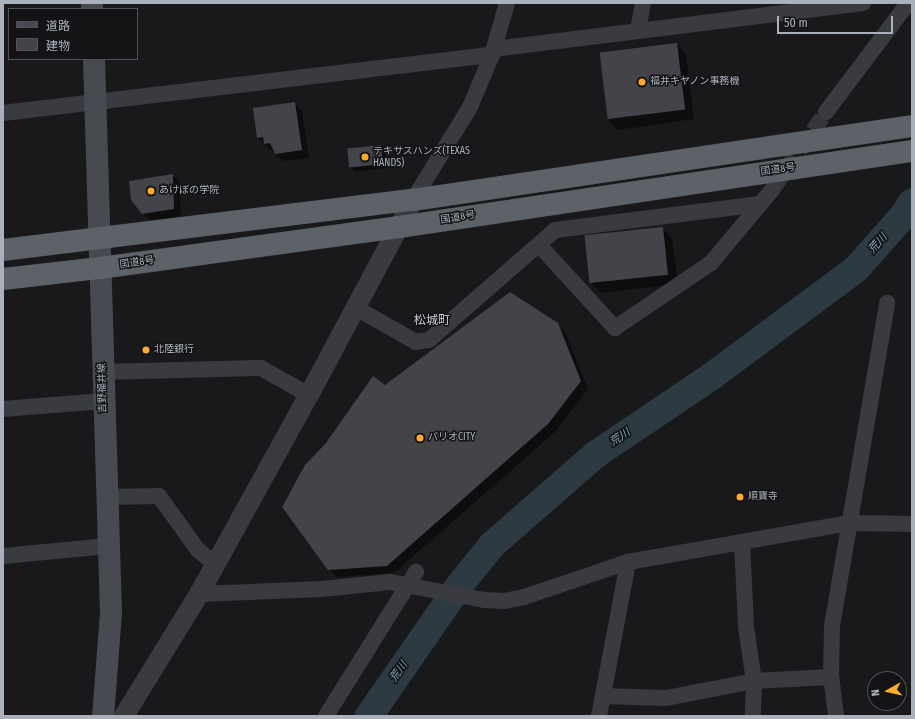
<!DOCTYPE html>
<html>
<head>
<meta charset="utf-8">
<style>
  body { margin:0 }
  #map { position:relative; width:915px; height:719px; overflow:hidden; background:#19191c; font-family:"Fira Sans Condensed","Noto Sans JP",sans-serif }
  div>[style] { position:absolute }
  .shadow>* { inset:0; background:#0007 }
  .river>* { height:28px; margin:-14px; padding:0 14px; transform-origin:14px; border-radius:14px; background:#2d3a41 }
  .building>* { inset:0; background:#434449; transform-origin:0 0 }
  .minor-tunnel>* { height:16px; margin-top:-8px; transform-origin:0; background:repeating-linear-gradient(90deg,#36373c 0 16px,transparent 0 24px) }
  .minor>* { height:16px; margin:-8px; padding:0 8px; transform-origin:8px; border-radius:8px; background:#3a3b41 }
  .tertiary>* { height:20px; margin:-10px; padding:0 10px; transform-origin:10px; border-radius:10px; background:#3a3b41 }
  .secondary>* { height:22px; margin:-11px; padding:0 11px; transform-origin:11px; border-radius:11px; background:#474b51 }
  .trunk>* { height:22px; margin:-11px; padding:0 11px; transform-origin:11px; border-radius:11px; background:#5d6269 }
  .dots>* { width:11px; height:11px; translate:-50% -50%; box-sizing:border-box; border:2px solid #141417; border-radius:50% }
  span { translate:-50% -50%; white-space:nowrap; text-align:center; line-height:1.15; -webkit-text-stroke:3px #141417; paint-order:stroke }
  .poi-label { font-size:10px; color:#aab1bc }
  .left { translate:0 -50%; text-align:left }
  .street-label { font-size:10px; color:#aab1bc }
  .water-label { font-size:11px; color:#7fa3ba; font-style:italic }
  .quarter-label { font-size:12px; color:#ccd0d8 }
  .frame { position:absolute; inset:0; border:4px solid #aab1bc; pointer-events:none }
  .legend { position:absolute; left:8px; top:8px; width:130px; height:52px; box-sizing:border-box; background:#141417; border:1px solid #505359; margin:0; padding:5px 7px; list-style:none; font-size:12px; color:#aab1bc }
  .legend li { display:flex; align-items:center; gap:8px; height:20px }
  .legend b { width:20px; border:1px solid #505359 }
  .north { position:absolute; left:867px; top:671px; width:40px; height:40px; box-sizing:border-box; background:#141417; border:1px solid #505359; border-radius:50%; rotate:262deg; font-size:11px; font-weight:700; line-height:16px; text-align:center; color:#aab1bc }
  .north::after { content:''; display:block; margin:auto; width:14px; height:18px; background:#ffa92e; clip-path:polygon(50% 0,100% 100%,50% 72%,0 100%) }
  .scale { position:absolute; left:777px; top:16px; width:116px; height:18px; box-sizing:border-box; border:2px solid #aab1bc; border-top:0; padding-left:5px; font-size:12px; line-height:14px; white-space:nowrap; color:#aab1bc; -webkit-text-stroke:3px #141417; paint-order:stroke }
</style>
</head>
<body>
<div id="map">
  <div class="shadow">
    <i style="clip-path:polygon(676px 44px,686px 54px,694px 119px,618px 130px,608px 120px)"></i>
    <i style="clip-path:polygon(295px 104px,302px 111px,309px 158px,283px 161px,258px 138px)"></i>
    <i style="clip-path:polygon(380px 147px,385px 151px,387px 168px,355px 172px,350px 167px)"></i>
    <i style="clip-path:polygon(172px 175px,180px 183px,181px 216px,150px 220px,142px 213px)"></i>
    <i style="clip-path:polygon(662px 228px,672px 238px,678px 284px,601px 293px,591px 283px)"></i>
    <i style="clip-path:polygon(557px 324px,565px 332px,588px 389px,555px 432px,394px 573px,337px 577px,329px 569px,385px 386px)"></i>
  </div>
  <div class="river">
    <i style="left:369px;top:716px;width:158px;rotate:-55.3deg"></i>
    <i style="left:459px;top:586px;width:53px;rotate:-51.2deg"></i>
    <i style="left:492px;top:545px;width:137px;rotate:-41.1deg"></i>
    <i style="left:595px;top:455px;width:141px;rotate:-34deg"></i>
    <i style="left:712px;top:376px;width:179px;rotate:-36.6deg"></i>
    <i style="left:856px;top:269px;width:72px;rotate:-48.4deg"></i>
    <i style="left:904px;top:215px;width:15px;rotate:-58deg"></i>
  </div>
  <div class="building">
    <i style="left:677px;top:43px;width:67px;height:78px;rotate:83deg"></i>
    <i style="clip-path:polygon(295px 102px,302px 150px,275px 154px,270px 143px,264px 144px,263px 137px,257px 138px,253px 108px)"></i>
    <i style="left:381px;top:145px;width:19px;height:34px;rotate:84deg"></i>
    <i style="clip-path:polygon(173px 174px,174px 209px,142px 214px,131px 200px,129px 181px)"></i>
    <i style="left:663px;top:227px;width:48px;height:79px;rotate:84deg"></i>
    <i style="clip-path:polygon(510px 292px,558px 323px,581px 381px,548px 424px,387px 566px,328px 570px,282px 507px,305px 465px,326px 443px,373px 376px,385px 385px)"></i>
  </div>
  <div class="minor-tunnel">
    <i style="left:772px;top:190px;width:95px;rotate:-55.3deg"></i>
  </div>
  <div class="minor">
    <i style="left:638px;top:31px;width:28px;rotate:-80deg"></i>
    <i style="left:494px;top:49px;width:372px;rotate:-7.1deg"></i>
    <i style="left:826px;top:112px;width:136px;rotate:-53deg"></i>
    <i style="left:3px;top:113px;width:492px;rotate:-6.8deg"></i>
    <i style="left:413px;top:200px;width:109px;rotate:-58.5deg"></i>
    <i style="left:470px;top:107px;width:56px;rotate:-67.1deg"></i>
    <i style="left:492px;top:55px;width:54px;rotate:-73.9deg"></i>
    <i style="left:539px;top:245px;width:113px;rotate:47.5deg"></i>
    <i style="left:615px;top:328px;width:116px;rotate:-34.1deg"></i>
    <i style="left:711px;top:263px;width:95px;rotate:-50.1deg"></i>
    <i style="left:356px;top:308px;width:69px;rotate:29.5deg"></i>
    <i style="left:416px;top:342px;width:13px;rotate:-9deg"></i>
    <i style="left:429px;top:340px;width:167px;rotate:-41.1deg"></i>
    <i style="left:555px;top:230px;width:207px;rotate:-7.2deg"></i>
    <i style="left:103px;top:372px;width:158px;rotate:-1.5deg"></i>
    <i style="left:261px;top:368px;width:55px;rotate:29.4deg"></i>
    <i style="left:3px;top:409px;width:100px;rotate:-4.6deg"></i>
    <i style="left:107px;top:497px;width:52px;rotate:-1.1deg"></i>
    <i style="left:159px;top:496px;width:67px;rotate:54.2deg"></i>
    <i style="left:198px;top:550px;width:22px;rotate:39deg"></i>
    <i style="left:742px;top:542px;width:85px;rotate:87.3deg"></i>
    <i style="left:746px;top:627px;width:55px;rotate:81.6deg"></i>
    <i style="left:754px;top:681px;width:35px;rotate:92deg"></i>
    <i style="left:3px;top:556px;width:106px;rotate:-5.4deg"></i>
    <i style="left:199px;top:594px;width:123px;rotate:-2.3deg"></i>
    <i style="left:322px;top:589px;width:68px;rotate:-5.9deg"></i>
    <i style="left:390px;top:582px;width:96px;rotate:10.8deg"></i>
    <i style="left:484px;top:600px;width:20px;rotate:3deg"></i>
    <i style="left:504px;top:601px;width:20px;rotate:-11deg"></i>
    <i style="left:524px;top:597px;width:110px;rotate:-18.6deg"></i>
    <i style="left:628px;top:562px;width:225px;rotate:-10deg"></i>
    <i style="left:850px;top:523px;width:62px;rotate:0.9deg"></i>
    <i style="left:603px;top:696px;width:63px;rotate:1.8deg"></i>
    <i style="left:666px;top:698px;width:90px;rotate:-10.9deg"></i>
    <i style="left:754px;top:681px;width:77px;rotate:-3deg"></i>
    <i style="left:326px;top:716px;width:170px;rotate:-58deg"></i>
    <i style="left:599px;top:716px;width:157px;rotate:-79.3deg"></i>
    <i style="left:836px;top:716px;width:39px;rotate:-97deg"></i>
    <i style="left:831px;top:677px;width:51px;rotate:-88.9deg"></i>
    <i style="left:832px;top:626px;width:328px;rotate:-80.3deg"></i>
  </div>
  <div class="tertiary">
    <i style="left:124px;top:716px;width:143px;rotate:-58.4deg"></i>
    <i style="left:199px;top:594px;width:227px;rotate:-61.1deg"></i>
    <i style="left:309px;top:395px;width:221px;rotate:-61.9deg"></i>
  </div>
  <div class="secondary">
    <i style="left:92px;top:3px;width:6px;rotate:90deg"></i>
    <i style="left:94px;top:59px;width:554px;rotate:88.24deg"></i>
    <i style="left:111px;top:613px;width:103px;rotate:94.4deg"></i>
  </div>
  <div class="trunk">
    <i style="left:3px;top:250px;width:413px;rotate:-7deg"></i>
    <i style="left:413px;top:200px;width:504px;rotate:-8.44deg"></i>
    <i style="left:3px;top:279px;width:98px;rotate:-6.5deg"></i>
    <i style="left:100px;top:268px;width:302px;rotate:-7.8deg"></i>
    <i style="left:399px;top:227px;width:519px;rotate:-8.43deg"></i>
  </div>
  <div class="dots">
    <i style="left:642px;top:82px;background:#ffa92e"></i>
    <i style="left:365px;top:157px;background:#ffa92e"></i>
    <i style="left:151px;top:191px;background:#ffa92e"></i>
    <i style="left:146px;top:350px;background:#ffa92e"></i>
    <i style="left:420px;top:438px;background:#ffa92e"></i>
    <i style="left:740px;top:497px;background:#ffa92e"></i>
  </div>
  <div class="poi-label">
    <span class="left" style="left:650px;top:82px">福井キヤノン事務機</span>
    <span class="left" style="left:373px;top:157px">テキサスハンズ(TEXAS<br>HANDS)</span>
    <span class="left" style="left:159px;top:191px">あけぼの学院</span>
    <span class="left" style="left:154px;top:350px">北陸銀行</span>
    <span class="left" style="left:428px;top:438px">パリオCITY</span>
    <span class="left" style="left:748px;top:497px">順寶寺</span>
  </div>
  <div class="street-label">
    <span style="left:778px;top:170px;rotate:-8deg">国道8号</span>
    <span style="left:458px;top:218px;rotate:-9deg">国道8号</span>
    <span style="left:137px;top:263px;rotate:-8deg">国道8号</span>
    <span style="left:103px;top:388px;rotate:-91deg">吉野福井線</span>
  </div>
  <div class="water-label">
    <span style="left:878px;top:244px;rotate:-48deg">荒川</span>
    <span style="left:620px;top:438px;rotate:-34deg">荒川</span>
    <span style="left:399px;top:672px;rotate:-55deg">荒川</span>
  </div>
  <div class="quarter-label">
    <span style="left:432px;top:321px">松城町</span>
  </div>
  <div class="frame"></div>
  <ul class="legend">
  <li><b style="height:5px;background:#474b51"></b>道路</li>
  <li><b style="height:11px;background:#434449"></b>建物</li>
  </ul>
  <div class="north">N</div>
  <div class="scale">50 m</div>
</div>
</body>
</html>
